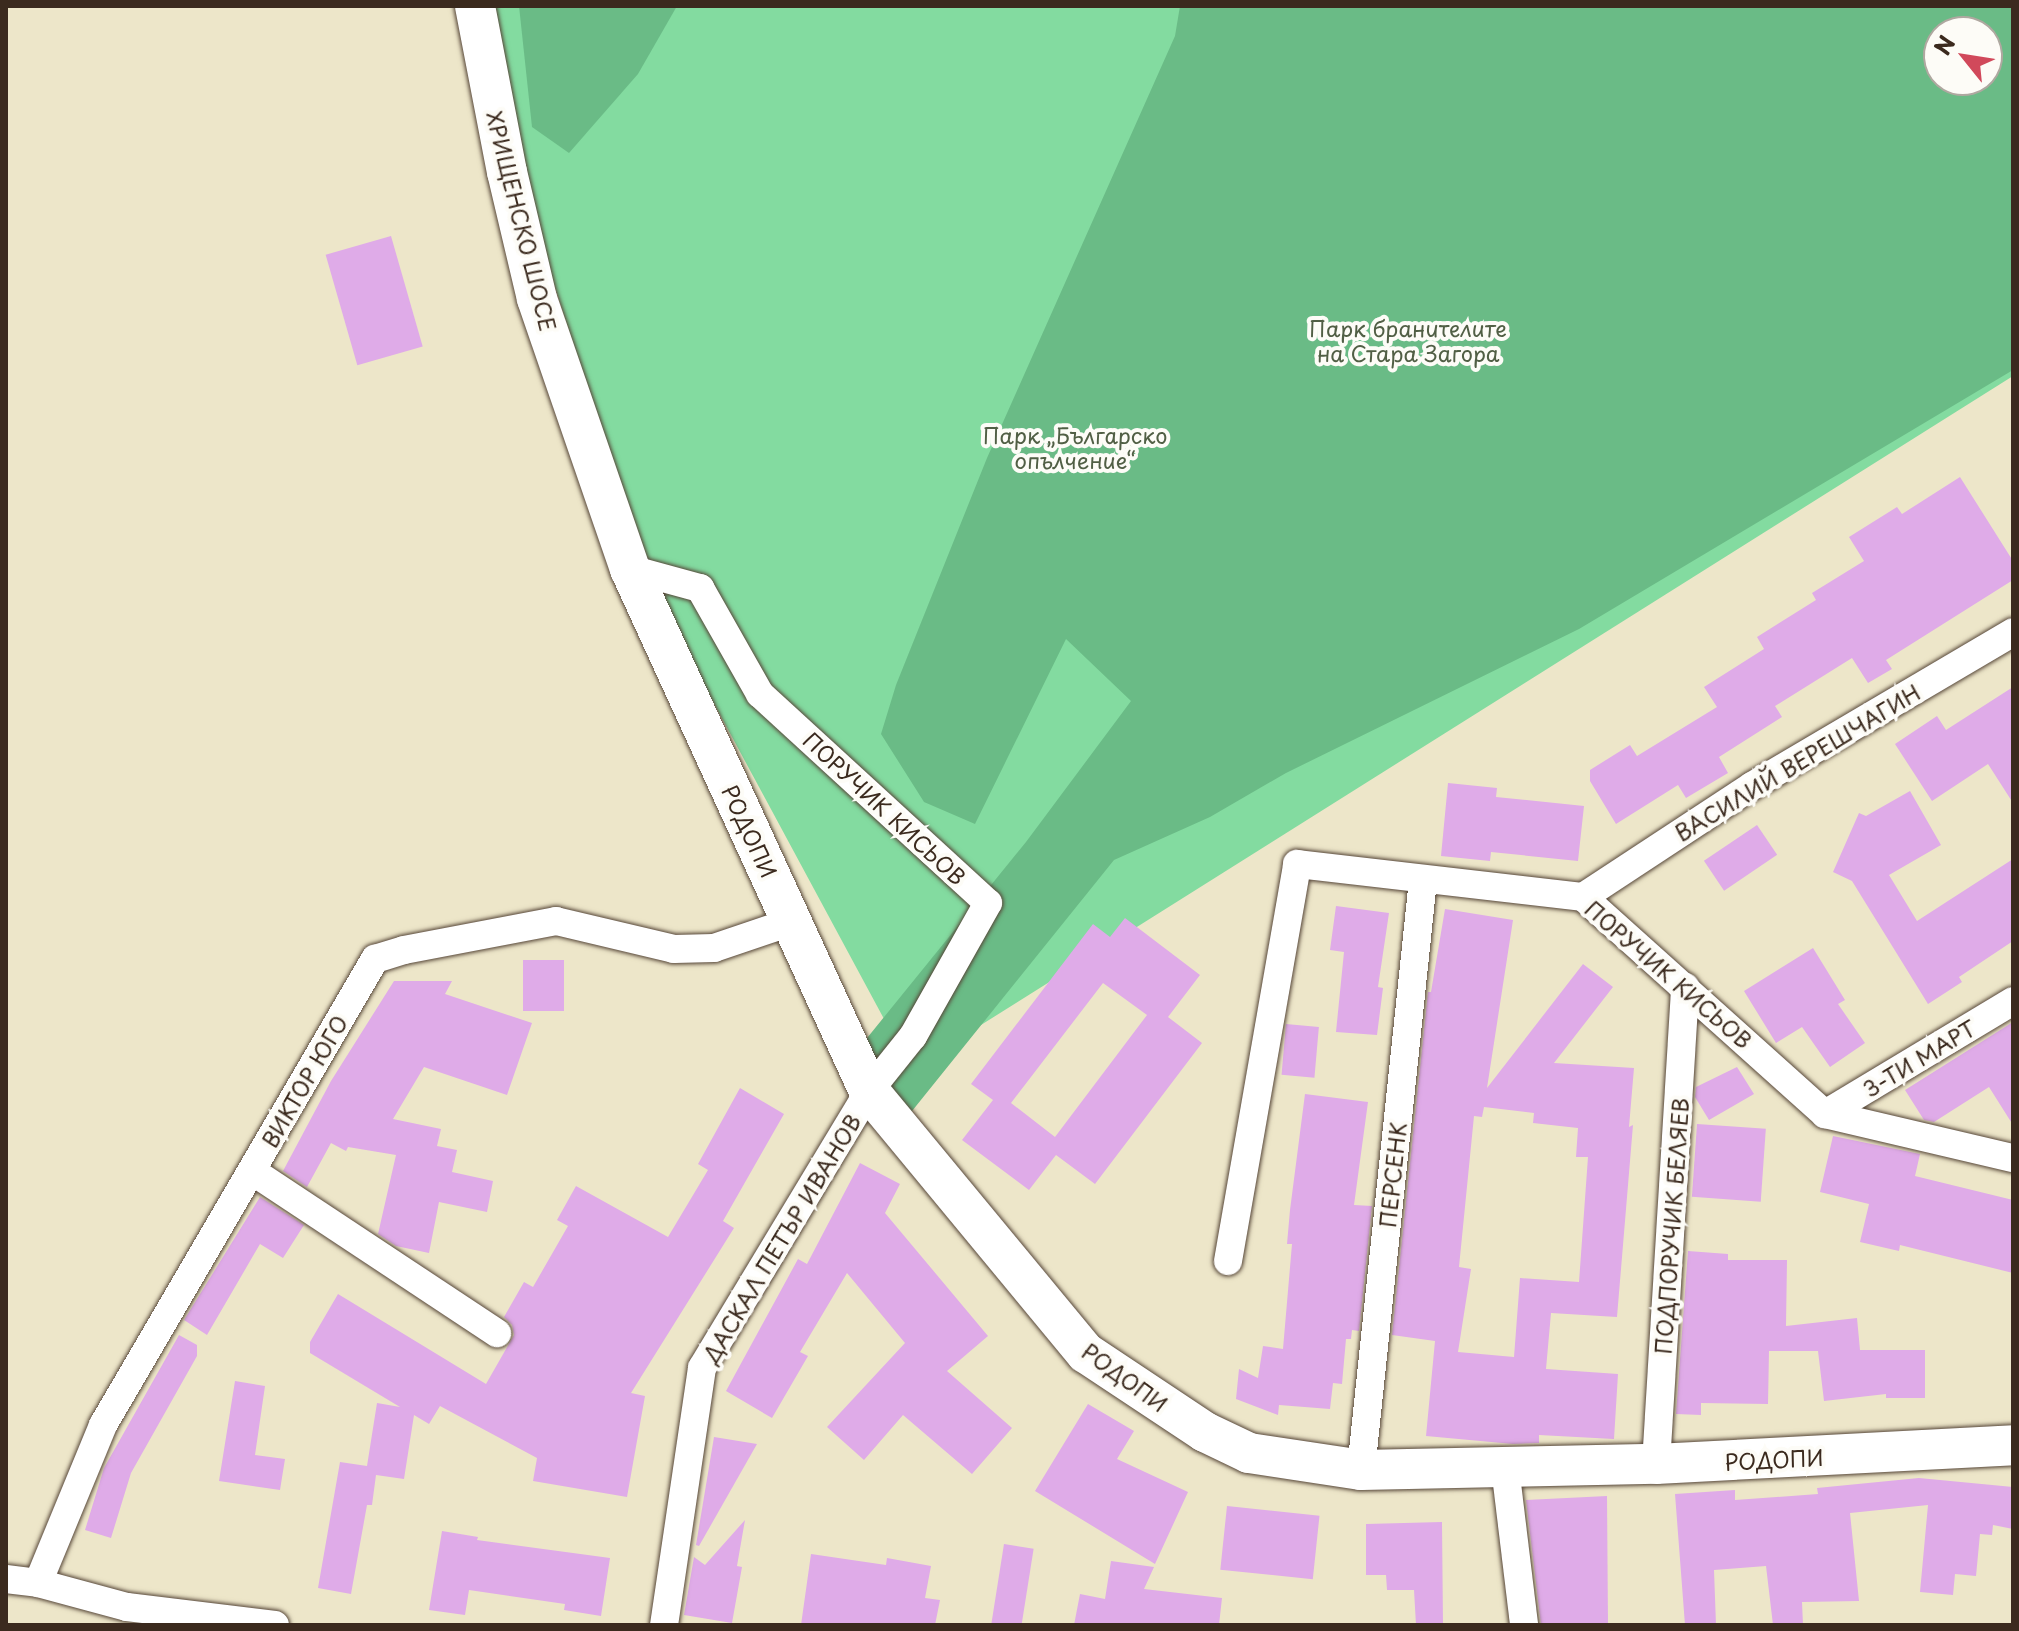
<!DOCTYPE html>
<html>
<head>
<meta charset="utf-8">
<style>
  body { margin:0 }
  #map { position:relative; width:2019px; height:1631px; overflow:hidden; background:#ede6c9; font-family:"Playpen Sans",sans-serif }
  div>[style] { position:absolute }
  .green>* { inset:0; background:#83dba0 }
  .forest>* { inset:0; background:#6abb86 }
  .building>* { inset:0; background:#dfabe8; transform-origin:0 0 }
  .roads { filter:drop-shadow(0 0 2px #564638) drop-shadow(0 0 2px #564638) }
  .street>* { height:28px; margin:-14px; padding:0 14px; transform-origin:14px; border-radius:14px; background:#fff }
  .secondary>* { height:40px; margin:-20px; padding:0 20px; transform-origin:20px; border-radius:20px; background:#fff }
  span { translate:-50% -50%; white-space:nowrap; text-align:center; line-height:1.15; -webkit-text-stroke:8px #fdfcf7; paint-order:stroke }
  .street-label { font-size:22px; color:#3b2a1e }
  .park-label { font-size:22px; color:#515f45 }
  .frame { position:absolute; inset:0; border:8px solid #3b2a1e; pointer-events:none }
  .north { position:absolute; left:1923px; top:16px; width:80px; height:80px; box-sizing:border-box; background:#fdfcf7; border:2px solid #afa8a0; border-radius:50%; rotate:300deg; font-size:22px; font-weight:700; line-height:32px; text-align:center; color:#3b2a1e }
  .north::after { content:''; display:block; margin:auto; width:28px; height:36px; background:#d1495b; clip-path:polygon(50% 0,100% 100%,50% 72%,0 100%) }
</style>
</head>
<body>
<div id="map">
  <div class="green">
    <i style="clip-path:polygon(evenodd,495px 6px,2013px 6px,2013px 376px,911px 1069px,649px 583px,522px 183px,495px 6px,1939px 32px,1987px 32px,1987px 80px,1939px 80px,1939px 32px)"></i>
  </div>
  <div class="forest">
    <i style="clip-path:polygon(519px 6px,677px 6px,638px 74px,569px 153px,532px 127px)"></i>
    <i style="clip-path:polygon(evenodd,1180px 6px,2013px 6px,2013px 370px,1579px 629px,1286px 773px,1210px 817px,1114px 860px,904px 1121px,863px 1043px,1026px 842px,1131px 701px,1066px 639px,975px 824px,924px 802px,881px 734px,896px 685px,987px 458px,1175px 36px,1180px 6px,1939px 32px,1987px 32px,1987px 80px,1939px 80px,1939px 32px)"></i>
  </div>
  <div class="building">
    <i style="left:391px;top:236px;width:115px;height:68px;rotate:74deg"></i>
    <i style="clip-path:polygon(1960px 477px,2013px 561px,2013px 580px,1886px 660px,1892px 669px,1868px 683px,1852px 658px,1775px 706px,1782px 717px,1719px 757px,1728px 773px,1686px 798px,1678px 785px,1616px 824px,1590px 781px,1590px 770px,1630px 745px,1637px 756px,1717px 707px,1704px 687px,1764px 649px,1757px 637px,1816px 600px,1812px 593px,1864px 561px,1849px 537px,1897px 507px,1902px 514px)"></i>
    <i style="clip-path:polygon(2013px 687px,2013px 803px,1988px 764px,1932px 801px,1895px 744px,1937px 716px,1946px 730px)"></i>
    <i style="clip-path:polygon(1448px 783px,1497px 788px,1496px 797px,1584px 806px,1578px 861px,1491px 852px,1490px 861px,1441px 856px)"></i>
    <i style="clip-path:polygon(1910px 791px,1941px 845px,1889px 875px,1917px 921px,2013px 859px,2013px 941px,1959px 977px,1962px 982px,1928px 1004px,1852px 881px,1833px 872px,1859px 813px,1866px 816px)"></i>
    <i style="left:1757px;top:825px;width:36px;height:64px;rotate:56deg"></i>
    <i style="clip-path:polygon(1336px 906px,1389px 913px,1378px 987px,1383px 988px,1377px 1035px,1336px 1032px,1344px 952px,1330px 950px)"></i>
    <i style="clip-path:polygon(evenodd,1445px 909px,1513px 920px,1487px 1088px,1583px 964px,1613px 987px,1554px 1063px,1634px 1068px,1629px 1127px,1633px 1125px,1617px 1317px,1551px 1313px,1546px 1369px,1618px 1374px,1614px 1439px,1539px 1435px,1539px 1443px,1513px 1444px,1426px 1436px,1435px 1341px,1392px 1335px,1428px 992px,1431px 992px,1445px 909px,1484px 1107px,1534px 1113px,1533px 1123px,1578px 1128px,1576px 1157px,1588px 1157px,1579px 1282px,1520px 1278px,1514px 1357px,1458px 1352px,1471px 1269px,1459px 1267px,1474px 1116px,1482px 1117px,1484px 1107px)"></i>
    <i style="clip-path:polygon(evenodd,1125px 918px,1200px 975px,1168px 1017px,1202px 1043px,1095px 1184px,1056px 1155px,1029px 1190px,962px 1140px,993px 1100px,971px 1084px,1093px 924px,1110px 937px,1125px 918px,1103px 983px,1147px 1015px,1055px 1137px,1011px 1103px,1103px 983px)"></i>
    <i style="clip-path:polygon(1813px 948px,1845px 1000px,1838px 1004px,1865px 1043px,1830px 1067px,1802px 1027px,1776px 1043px,1744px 991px)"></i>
    <i style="left:523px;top:960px;width:41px;height:51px"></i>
    <i style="clip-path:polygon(394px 981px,452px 981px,445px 994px,532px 1023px,507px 1095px,424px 1067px,393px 1119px,441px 1129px,437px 1146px,457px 1150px,452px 1172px,493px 1181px,487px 1212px,439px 1202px,429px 1253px,396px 1246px,378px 1234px,396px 1155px,348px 1147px,346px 1151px,331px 1143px,307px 1187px,283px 1171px,331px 1081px)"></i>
    <i style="clip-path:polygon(2013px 1022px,2013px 1125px,1989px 1087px,1934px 1122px,1924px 1120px,1905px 1090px)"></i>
    <i style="left:1286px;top:1024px;width:33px;height:51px;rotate:5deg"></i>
    <i style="clip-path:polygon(1737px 1067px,1754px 1094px,1709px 1120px,1695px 1097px,1696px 1087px)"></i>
    <i style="clip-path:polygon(740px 1088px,784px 1114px,723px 1221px,734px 1228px,631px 1393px,645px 1396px,627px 1497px,533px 1481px,537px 1458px,440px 1406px,429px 1424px,414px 1415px,404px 1479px,376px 1475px,372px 1505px,367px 1505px,351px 1594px,318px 1588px,340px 1462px,367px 1466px,377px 1403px,400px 1407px,310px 1353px,310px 1342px,338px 1294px,486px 1384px,514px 1335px,512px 1325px,504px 1317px,524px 1282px,533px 1287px,568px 1226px,557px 1220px,576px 1186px,668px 1237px,708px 1170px,698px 1164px)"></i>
    <i style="clip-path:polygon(1305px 1094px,1368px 1102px,1354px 1205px,1372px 1206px,1359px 1331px,1352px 1330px,1351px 1339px,1346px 1339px,1342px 1384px,1333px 1383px,1330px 1409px,1279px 1405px,1278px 1415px,1236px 1399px,1239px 1369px,1258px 1378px,1263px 1346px,1283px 1349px,1292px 1244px,1287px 1244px,1290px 1210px)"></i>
    <i style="left:1697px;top:1124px;width:69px;height:73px;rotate:4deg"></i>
    <i style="clip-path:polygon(1833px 1136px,1920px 1154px,1915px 1176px,2013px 1200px,2013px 1273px,1900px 1245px,1899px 1251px,1860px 1242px,1869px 1204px,1820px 1192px)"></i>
    <i style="clip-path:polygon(860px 1163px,900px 1184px,885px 1213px,988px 1336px,947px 1371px,1012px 1428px,972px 1474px,903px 1415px,864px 1460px,827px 1427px,905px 1343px,847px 1273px,800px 1352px,808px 1356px,772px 1418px,726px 1391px,798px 1259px,807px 1264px)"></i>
    <i style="clip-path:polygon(260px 1197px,304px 1225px,283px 1258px,260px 1244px,207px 1335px,184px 1320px)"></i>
    <i style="clip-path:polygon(1688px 1251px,1728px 1254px,1728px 1260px,1787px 1260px,1786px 1326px,1857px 1318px,1860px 1350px,1925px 1350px,1925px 1398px,1886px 1398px,1886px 1394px,1824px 1401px,1818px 1351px,1769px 1351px,1768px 1404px,1701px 1403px,1701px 1415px,1676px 1414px)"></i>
    <i style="clip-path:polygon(179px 1335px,197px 1345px,197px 1356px,131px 1473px,111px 1538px,85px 1530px,104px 1468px)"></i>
    <i style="clip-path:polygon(235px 1381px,265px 1386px,255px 1455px,285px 1459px,280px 1490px,219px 1481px)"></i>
    <i style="clip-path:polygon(1088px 1404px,1134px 1431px,1117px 1459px,1188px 1492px,1155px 1564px,1035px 1491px)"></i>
    <i style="clip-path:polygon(714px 1437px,757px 1444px,699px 1546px,696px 1545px)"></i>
    <i style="clip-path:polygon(1919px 1478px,2013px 1487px,2013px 1529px,1993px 1525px,1992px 1535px,1980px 1534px,1976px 1576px,1955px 1574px,1953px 1595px,1920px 1592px,1928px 1505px,1850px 1513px,1859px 1601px,1802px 1602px,1803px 1625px,1773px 1625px,1766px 1566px,1714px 1570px,1716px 1625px,1685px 1625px,1675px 1494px,1735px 1490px,1735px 1500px,1818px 1494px,1817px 1488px)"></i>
    <i style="clip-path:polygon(1607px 1496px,1608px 1625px,1541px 1625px,1526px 1500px)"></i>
    <i style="left:1227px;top:1506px;width:93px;height:64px;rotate:6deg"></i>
    <i style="clip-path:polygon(745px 1520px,737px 1566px,742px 1567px,732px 1623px,684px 1615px,694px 1557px,705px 1565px)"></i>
    <i style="clip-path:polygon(1442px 1522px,1443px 1625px,1416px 1625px,1414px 1590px,1387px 1590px,1386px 1575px,1366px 1575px,1366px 1524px)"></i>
    <i style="clip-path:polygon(442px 1531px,478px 1537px,477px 1540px,610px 1558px,601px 1616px,564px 1610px,565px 1604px,469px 1590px,465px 1615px,429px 1610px)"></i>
    <i style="left:1004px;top:1544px;width:30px;height:82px;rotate:9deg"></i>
    <i style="clip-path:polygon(811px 1554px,886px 1565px,887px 1558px,931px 1566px,925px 1598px,940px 1600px,935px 1625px,801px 1625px)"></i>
    <i style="clip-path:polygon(1111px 1561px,1154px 1567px,1144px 1589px,1222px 1598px,1219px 1625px,1074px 1625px,1080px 1594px,1105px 1599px)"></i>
  </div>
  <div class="roads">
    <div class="street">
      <i style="left:630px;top:569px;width:73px;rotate:15.2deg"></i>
      <i style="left:700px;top:588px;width:122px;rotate:60.5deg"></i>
      <i style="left:760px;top:694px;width:309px;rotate:42.5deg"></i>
      <i style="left:988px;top:903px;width:153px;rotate:119.4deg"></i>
      <i style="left:913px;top:1036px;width:70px;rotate:128.7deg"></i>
      <i style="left:869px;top:1091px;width:323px;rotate:121.1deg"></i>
      <i style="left:702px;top:1368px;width:260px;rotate:98.4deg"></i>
      <i style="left:1583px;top:897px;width:202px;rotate:-33.3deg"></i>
      <i style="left:1752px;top:786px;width:303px;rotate:-30.5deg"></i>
      <i style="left:1825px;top:1114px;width:219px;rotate:-31deg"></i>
      <i style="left:252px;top:1171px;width:294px;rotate:33.5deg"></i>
      <i style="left:1228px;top:1261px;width:403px;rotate:-80.1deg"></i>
      <i style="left:1297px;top:864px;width:288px;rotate:6.6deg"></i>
      <i style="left:1583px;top:897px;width:325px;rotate:41.9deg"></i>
      <i style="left:1825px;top:1114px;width:193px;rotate:13.2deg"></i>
      <i style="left:1656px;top:1464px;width:478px;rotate:-86.5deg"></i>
      <i style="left:1505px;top:1467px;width:159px;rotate:83.1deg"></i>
      <i style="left:1361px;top:1470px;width:593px;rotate:-84deg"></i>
      <i style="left:6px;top:1579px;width:32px;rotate:7deg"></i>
      <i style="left:38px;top:1583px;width:92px;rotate:15.1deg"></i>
      <i style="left:127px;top:1607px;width:149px;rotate:6.9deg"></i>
      <i style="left:38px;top:1583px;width:171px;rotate:-67.6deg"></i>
      <i style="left:103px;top:1425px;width:540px;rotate:-59.73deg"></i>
      <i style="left:375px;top:959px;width:30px;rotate:-17deg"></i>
      <i style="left:404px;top:950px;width:155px;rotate:-10.8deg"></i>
      <i style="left:556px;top:921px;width:121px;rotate:13.3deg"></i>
      <i style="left:674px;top:949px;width:40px;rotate:-1.4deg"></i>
      <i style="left:714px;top:948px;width:81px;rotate:-18.7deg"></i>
    </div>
    <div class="secondary">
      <i style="left:475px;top:6px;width:169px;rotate:79.1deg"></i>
      <i style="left:507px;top:172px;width:130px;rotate:76.7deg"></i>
      <i style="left:537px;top:299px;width:286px;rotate:71deg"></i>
      <i style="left:630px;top:569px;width:574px;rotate:65.4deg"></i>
      <i style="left:869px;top:1091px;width:340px;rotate:50.4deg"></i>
      <i style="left:1086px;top:1353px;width:143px;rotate:33.6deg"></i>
      <i style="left:1205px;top:1432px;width:49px;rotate:25.5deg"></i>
      <i style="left:1249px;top:1453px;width:113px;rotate:8.6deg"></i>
      <i style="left:1361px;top:1470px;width:295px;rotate:-1.2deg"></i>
      <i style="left:1656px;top:1464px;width:358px;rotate:-3deg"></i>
    </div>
  </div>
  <div class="street-label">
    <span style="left:522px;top:221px;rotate:76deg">ХРИЩЕНСКО ШОСЕ</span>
    <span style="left:1797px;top:762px;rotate:-31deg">ВАСИЛИЙ ВЕРЕШЧАГИН</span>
    <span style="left:885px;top:808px;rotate:43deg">ПОРУЧИК КИСЬОВ</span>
    <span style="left:750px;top:831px;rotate:65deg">РОДОПИ</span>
    <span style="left:1669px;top:974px;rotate:41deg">ПОРУЧИК КИСЬОВ</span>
    <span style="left:1919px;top:1058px;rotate:-31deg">3-ТИ МАРТ</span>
    <span style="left:304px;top:1081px;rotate:-60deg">ВИКТОР ЮГО</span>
    <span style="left:1392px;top:1175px;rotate:-84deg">ПЕРСЕНК</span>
    <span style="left:1671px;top:1226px;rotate:-86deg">ПОДПОРУЧИК БЕЛЯЕВ</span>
    <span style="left:781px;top:1238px;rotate:-59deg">ДАСКАЛ ПЕТЪР ИВАНОВ</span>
    <span style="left:1125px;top:1377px;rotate:36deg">РОДОПИ</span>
    <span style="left:1774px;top:1459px;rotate:-3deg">РОДОПИ</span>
  </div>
  <div class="park-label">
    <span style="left:1408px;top:340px">Парк бранителите<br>на Стара Загора</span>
    <span style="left:1075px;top:447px">Парк „Българско<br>опълчение“</span>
  </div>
  <div class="frame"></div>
  <div class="north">N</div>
</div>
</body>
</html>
